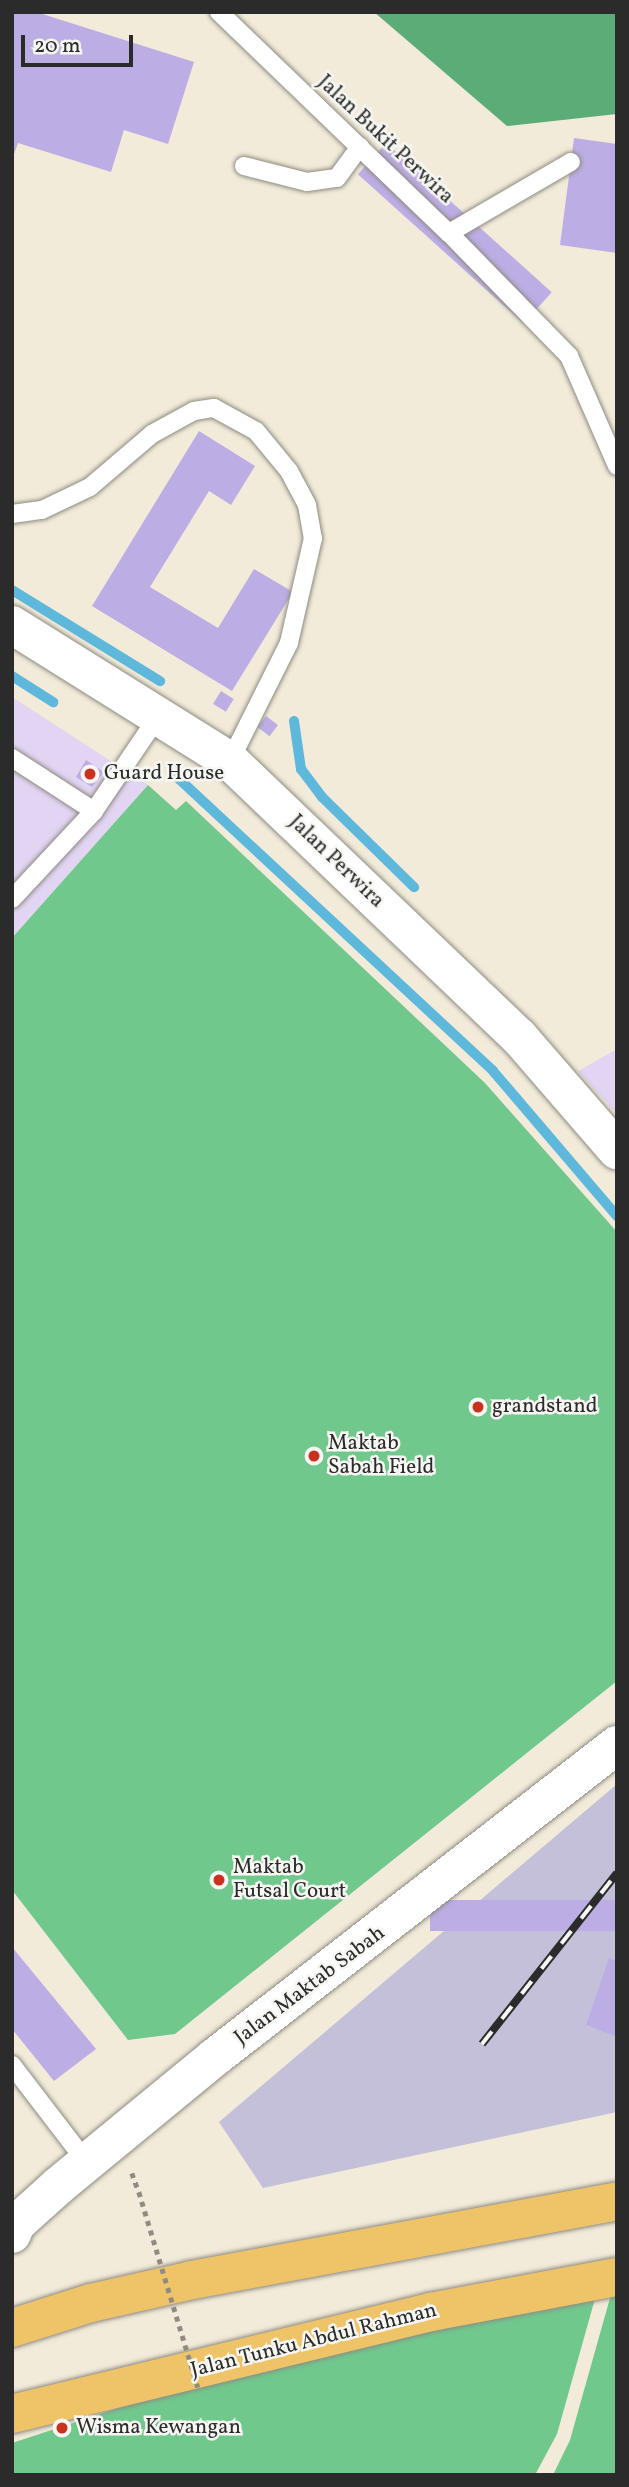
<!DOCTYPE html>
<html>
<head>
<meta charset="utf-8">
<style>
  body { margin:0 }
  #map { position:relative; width:629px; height:2487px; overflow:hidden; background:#f2ebd9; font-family:Vollkorn,serif }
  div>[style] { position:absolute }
  .built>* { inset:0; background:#e2d4f3 }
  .industrial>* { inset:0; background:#c5c0da }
  .green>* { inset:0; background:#70c88d }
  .forest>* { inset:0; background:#5cac78 }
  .stream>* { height:10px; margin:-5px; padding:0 5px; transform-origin:5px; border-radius:5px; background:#5eb8dc }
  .building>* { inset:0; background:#bdade5; transform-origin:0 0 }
  .path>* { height:4.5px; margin-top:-2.25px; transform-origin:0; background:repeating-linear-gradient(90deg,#8e8b82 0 5px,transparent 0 10px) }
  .roads { filter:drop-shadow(0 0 2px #8e8b82) drop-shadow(0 0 2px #8e8b82) }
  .service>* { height:18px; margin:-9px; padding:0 9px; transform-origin:9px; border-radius:9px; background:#fff }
  .tertiary>* { height:38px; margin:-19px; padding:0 19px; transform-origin:19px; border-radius:19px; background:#fff }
  .primary>* { height:38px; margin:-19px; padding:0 19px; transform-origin:19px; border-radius:19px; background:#efc469 }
  .rail>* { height:8px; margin-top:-4px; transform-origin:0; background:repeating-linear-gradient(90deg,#f6f6f2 0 16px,#2b2b2b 0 32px); box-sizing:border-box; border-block:2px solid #2b2b2b }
  .path-bridge>* { height:4.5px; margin-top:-2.25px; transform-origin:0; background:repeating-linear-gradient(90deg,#8e8b82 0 5px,transparent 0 10px) }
  .dots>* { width:19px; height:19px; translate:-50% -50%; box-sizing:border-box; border:4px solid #f6f6f2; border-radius:50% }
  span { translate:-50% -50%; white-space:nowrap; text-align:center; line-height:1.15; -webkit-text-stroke:5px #f6f6f2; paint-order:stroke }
  .street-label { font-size:21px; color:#2b2b2b }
  .poi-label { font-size:21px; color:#2b2b2b }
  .left { translate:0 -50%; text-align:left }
  .frame { position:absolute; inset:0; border:14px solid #2b2b2b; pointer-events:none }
  .scale { position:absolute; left:21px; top:35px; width:112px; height:32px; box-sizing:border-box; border:4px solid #2b2b2b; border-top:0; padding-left:9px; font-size:21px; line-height:24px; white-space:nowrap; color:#2b2b2b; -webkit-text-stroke:5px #f6f6f2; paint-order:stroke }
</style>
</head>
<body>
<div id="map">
  <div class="built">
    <i style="clip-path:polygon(12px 697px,148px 785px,12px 938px)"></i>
    <i style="clip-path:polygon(617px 1049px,617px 1114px,578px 1071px)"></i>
  </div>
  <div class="industrial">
    <i style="clip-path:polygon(617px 1784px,617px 2112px,263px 2188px,219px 2122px)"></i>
  </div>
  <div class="green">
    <i style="clip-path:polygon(148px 785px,176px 810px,186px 801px,485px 1083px,617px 1232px,617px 1681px,175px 2034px,128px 2040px,12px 1890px,12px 938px)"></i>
    <i style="clip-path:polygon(617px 2290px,617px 2475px,553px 2475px,570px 2440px,612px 2291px)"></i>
    <i style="clip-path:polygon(596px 2295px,557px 2434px,535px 2475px,12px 2475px,12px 2443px,210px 2378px)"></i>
  </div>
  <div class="forest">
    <i style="clip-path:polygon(374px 12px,617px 12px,617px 114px,507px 126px)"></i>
  </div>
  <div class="stream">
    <i style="left:12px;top:590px;width:174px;rotate:31.6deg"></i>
    <i style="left:12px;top:676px;width:49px;rotate:32.4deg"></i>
    <i style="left:294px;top:721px;width:49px;rotate:81.7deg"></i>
    <i style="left:301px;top:769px;width:35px;rotate:53deg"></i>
    <i style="left:322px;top:797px;width:129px;rotate:44.4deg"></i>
    <i style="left:178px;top:778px;width:430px;rotate:42.9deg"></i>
    <i style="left:493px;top:1071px;width:191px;rotate:49.5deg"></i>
  </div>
  <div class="building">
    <i style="clip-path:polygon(12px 12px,36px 12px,194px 62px,168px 144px,124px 130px,111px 172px,18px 143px,12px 160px)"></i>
    <i style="clip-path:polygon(574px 138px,617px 144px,617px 253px,560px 245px)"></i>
    <i style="left:386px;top:143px;width:223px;height:42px;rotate:42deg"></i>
    <i style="clip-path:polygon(199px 431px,255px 466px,231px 505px,209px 491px,150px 587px,218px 628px,254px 569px,293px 592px,232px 691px,92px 606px)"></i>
    <i style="left:221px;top:691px;width:15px;height:15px;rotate:32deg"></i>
    <i style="left:266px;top:716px;width:15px;height:14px;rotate:37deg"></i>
    <i style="clip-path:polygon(86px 760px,104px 772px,92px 787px,76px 777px)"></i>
    <i style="left:617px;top:1900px;width:31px;height:187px;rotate:90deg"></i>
    <i style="clip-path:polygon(12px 1947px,96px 2049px,54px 2081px,12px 2029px)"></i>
    <i style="clip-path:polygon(609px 1958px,617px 1961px,617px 2037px,586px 2025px)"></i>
  </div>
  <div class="path">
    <i style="left:132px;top:2173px;width:20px;rotate:70deg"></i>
  </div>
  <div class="roads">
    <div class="service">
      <i style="left:219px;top:12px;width:319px;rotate:43.9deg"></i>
      <i style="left:449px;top:233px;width:141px;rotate:-30.2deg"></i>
      <i style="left:244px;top:166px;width:65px;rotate:14.3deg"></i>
      <i style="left:307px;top:182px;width:30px;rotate:-8deg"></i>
      <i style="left:337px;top:178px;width:39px;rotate:-54deg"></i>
      <i style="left:449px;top:233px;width:172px;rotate:45.7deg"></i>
      <i style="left:569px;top:356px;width:120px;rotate:66.4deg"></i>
      <i style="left:12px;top:514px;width:30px;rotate:-8deg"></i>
      <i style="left:42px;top:510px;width:53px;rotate:-25.6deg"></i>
      <i style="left:90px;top:487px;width:82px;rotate:-40.5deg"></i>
      <i style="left:152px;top:434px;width:48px;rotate:-28.7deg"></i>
      <i style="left:194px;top:411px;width:20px;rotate:-9deg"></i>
      <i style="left:214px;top:408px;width:48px;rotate:28.7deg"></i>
      <i style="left:256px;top:431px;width:52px;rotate:50.5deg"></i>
      <i style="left:289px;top:471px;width:38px;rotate:62deg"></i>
      <i style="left:307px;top:505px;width:34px;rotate:80deg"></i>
      <i style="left:313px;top:538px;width:108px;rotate:102.9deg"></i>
      <i style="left:289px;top:643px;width:132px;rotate:116.6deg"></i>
      <i style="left:12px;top:758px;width:98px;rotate:32.9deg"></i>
      <i style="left:12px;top:899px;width:120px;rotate:-47deg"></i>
      <i style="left:94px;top:811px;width:116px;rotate:-55.9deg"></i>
      <i style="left:12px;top:2065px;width:125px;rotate:52.5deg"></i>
    </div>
    <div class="tertiary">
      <i style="left:12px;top:625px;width:257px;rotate:32deg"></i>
      <i style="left:230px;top:761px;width:400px;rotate:43.7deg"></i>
      <i style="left:519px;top:1037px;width:150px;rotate:49.1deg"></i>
      <i style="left:12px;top:2234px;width:11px;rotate:-68deg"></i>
      <i style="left:16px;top:2224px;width:57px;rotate:-42.1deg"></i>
      <i style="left:58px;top:2186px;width:203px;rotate:-39.4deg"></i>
      <i style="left:215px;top:2057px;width:509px;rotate:-37.82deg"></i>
    </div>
    <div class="primary">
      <i style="left:12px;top:2328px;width:83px;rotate:-17.6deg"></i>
      <i style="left:91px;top:2303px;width:104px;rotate:-12.8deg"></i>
      <i style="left:192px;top:2280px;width:432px;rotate:-10.5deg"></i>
      <i style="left:12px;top:2414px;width:431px;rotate:-13.7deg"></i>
      <i style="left:431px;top:2312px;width:189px;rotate:-10.7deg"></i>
    </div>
  </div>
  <div class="rail">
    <i style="left:482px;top:2044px;width:218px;rotate:-51.7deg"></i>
  </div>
  <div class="path-bridge">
    <i style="left:139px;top:2192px;width:204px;rotate:73.2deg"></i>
  </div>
  <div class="dots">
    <i style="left:90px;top:774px;background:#c8321e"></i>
    <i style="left:478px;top:1407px;background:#c8321e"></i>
    <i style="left:314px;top:1456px;background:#c8321e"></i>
    <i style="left:219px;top:1880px;background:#c8321e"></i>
    <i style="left:62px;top:2428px;background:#c8321e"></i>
  </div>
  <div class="street-label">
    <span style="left:385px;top:140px;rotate:43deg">Jalan Bukit Perwira</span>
    <span style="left:336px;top:862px;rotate:44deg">Jalan Perwira</span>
    <span style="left:310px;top:1986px;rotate:-37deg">Jalan Maktab Sabah</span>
    <span style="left:314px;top:2341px;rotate:-14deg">Jalan Tunku Abdul Rahman</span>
  </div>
  <div class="poi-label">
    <span class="left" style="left:104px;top:774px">Guard House</span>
    <span class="left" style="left:492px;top:1407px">grandstand</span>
    <span class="left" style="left:328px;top:1456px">Maktab<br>Sabah Field</span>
    <span class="left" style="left:233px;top:1880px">Maktab<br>Futsal Court</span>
    <span class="left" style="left:76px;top:2428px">Wisma Kewangan</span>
  </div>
  <div class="frame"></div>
  <div class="scale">20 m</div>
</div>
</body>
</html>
